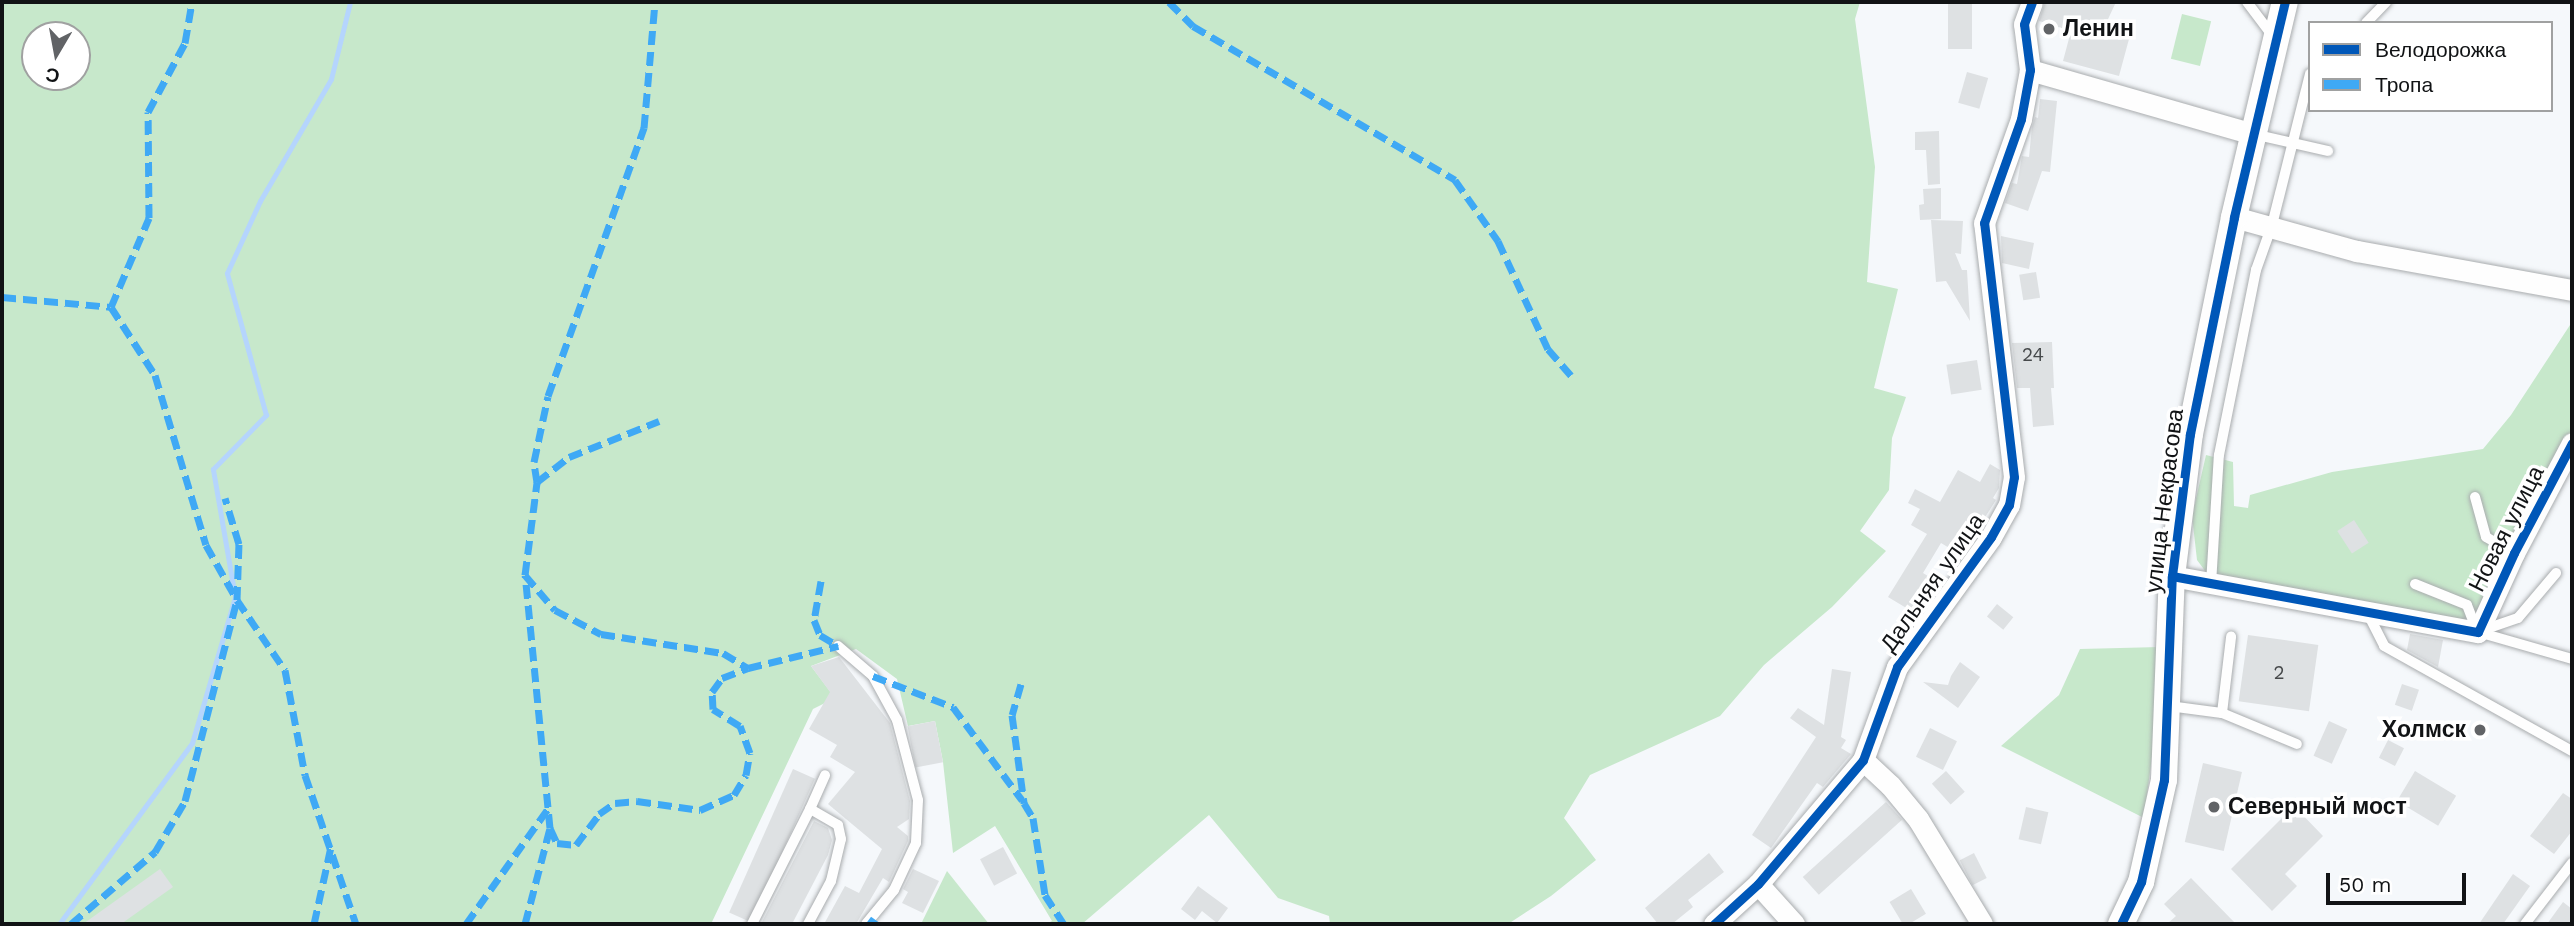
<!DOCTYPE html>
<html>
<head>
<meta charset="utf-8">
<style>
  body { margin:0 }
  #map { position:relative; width:2574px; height:926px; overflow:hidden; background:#f5f8fb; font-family:"Work Sans",sans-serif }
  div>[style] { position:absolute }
  .green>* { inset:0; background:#c7e8cb; transform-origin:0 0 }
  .stream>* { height:5px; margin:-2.5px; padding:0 2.5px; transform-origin:2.5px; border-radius:2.5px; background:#b5d5fd }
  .building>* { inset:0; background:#dee1e3; transform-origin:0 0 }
  .round { border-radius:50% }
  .roads { filter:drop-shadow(0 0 2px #a9acae) drop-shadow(0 0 2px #a9acae) }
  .service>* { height:10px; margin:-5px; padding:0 5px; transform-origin:5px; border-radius:5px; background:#fefefe }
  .minor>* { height:21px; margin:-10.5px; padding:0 10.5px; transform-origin:10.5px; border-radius:10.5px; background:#fefefe }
  .tertiary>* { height:26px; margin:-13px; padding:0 13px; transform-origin:13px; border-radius:13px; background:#fefefe }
  .quiet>* { height:7px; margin-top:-3.5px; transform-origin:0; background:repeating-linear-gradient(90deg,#3fa9f5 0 14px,transparent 0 21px) }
  .cycleway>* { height:9px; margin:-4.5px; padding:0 4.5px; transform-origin:4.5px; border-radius:4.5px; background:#0057b8 }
  .dots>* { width:19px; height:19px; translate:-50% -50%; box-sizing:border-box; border:4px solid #fff; border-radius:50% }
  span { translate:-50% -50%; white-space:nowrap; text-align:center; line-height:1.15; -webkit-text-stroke:7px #fff; paint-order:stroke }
  .number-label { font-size:19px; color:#46494b }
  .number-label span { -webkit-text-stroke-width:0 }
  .poi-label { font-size:23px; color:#111315; font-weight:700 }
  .left { translate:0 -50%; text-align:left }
  .right { translate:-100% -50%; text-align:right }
  .street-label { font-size:23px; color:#111315 }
  .frame { position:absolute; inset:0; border:4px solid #111315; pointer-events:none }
  .legend { position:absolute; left:2308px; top:21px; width:245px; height:91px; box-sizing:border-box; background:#fff; border:2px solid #a0a1a1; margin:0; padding:9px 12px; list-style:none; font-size:21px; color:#111315 }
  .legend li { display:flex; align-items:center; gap:14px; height:35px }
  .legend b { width:35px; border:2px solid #a0a1a1 }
  .north { position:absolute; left:21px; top:21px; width:70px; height:70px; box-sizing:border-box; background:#fff; border:2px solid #a0a1a1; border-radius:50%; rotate:190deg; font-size:19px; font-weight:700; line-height:28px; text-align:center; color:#111315 }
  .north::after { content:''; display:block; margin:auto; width:24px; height:32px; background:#616366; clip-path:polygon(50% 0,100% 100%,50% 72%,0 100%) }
  .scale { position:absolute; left:2326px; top:873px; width:140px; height:32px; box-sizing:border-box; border:4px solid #111315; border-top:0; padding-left:9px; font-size:21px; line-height:24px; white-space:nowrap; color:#111315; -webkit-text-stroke:5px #fff; paint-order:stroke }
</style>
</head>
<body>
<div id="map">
  <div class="green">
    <i style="clip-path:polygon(evenodd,2px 2px,1860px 2px,1855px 19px,1875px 167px,1867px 282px,1898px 289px,1874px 388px,1906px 397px,1892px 438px,1889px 490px,1860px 531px,1886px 551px,1832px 607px,1764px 665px,1720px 716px,1590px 775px,1564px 818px,1596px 860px,1551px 896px,1508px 924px,1330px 924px,1329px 916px,1278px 898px,1209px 815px,1082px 924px,1046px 924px,1052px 921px,995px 826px,953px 853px,943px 762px,935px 721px,908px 726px,897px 679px,856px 649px,811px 666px,835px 698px,813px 709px,711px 924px,2px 924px,2px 2px,35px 35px,77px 35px,77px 77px,35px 77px,35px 35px)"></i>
    <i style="left:2182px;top:14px;width:30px;height:46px;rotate:14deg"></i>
    <i style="clip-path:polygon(2572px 322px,2572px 431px,2477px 610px,2466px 620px,2206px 572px,2197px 560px,2192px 516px,2206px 455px,2233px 462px,2234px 506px,2248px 508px,2250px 495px,2332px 472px,2483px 449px,2511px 415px)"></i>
    <i style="clip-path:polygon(2160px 647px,2159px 703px,2144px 818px,2001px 746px,2059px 695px,2080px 649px)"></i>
    <i style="clip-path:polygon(947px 871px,989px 924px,921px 924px)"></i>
  </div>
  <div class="stream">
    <i style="left:59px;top:924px;width:225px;rotate:-53.7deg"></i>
    <i style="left:192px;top:743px;width:152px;rotate:-73.6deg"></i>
    <i style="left:235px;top:597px;width:130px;rotate:-99.8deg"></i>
    <i style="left:213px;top:469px;width:76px;rotate:-45.5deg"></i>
    <i style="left:266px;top:415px;width:147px;rotate:-105.4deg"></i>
    <i style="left:227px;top:273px;width:79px;rotate:-65.4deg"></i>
    <i style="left:260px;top:201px;width:141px;rotate:-59.8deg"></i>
    <i style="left:331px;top:79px;width:79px;rotate:-76.1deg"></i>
  </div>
  <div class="building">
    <i style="left:1948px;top:2px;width:24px;height:47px"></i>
    <i style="clip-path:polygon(2045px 2px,2116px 2px,2102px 32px,2129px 39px,2119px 76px,2063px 61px,2071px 31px,2039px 21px)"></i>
    <i style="left:1967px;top:72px;width:22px;height:32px;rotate:16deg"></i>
    <i style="clip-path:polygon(2040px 99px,2057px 101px,2050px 172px,2042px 171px,2028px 211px,2005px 203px,2012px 183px,2017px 184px,2022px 156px,2029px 157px,2032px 127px,2035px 117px,2038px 118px)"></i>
    <i style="clip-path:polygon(1939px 131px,1940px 184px,1928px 185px,1926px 150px,1915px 150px,1915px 132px)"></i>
    <i style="clip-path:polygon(1941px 188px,1941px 219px,1920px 220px,1919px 205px,1924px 204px,1923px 189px)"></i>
    <i style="clip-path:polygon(1931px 220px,1963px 221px,1961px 254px,1955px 253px,1962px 270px,1967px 270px,1970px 321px,1946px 281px,1936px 282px)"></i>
    <i style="clip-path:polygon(2001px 236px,2034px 243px,2029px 269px,2002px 263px)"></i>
    <i style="left:2036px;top:272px;width:26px;height:17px;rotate:81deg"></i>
    <i style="clip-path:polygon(2052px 342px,2054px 388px,2051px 388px,2054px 425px,2033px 427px,2030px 388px,2017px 388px,2012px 343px)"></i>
    <i style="left:1977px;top:360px;width:30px;height:31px;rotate:81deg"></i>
    <i style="clip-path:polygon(1990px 464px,2000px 470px,1999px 488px,1993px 498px,1996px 500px,1961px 555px,1941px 543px,1923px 573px,1941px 584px,1914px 621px,1904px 614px,1908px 609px,1888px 597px,1927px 534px,1911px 525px,1920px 509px,1908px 503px,1915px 489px,1940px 502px,1958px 470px,1980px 482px)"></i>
    <i style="left:2354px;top:520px;width:27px;height:20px;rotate:57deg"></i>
    <i style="left:1997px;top:604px;width:21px;height:16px;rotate:39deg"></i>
    <i style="clip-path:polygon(2410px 634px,2443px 640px,2438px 667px,2407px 650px)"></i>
    <i style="left:2248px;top:635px;width:71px;height:67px;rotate:8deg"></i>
    <i style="clip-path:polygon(839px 657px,890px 723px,910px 801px,909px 819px,897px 827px,908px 836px,908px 841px,889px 882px,883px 878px,856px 924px,824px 924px,845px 886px,859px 893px,882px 849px,828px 804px,855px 772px,830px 757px,837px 745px,809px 729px,830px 692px,811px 666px)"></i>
    <i style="clip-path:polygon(1960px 662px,1980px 677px,1958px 708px,1923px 682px,1948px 685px,1951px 676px)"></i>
    <i style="clip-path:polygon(1832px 669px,1851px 672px,1841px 737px,1846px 740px,1841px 748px,1851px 754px,1823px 787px,1817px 783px,1771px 848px,1752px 835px,1816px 737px,1790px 718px,1798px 708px,1824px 725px)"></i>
    <i style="left:2402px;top:684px;width:18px;height:22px;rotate:19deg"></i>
    <i class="round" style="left:2472px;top:721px;width:16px;height:16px"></i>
    <i style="left:935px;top:721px;width:42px;height:28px;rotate:79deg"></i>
    <i style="left:2329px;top:721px;width:20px;height:38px;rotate:24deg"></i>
    <i style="left:1930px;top:728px;width:30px;height:32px;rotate:26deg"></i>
    <i style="left:2388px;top:740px;width:18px;height:20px;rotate:27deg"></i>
    <i style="left:2203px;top:763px;width:40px;height:81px;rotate:13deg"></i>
    <i style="left:793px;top:769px;width:24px;height:157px;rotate:24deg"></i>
    <i style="left:1946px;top:771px;width:28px;height:19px;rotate:48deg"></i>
    <i style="left:2415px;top:771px;width:48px;height:35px;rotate:31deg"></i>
    <i style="clip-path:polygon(2563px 793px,2572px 799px,2572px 831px,2554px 854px,2530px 836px)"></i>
    <i style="left:1886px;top:802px;width:24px;height:112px;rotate:48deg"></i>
    <i style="clip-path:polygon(2294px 806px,2323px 836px,2285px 874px,2297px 886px,2272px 911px,2231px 869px)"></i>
    <i style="left:2026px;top:807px;width:23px;height:33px;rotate:13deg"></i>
    <i style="clip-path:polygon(814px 821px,828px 828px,832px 840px,828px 855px,792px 924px,761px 924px)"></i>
    <i style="left:1003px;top:847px;width:30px;height:26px;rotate:62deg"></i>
    <i style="clip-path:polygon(1709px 853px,1724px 872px,1688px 900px,1693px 907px,1672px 924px,1658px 924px,1645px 908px)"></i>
    <i style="left:1974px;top:853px;width:28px;height:16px;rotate:63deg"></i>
    <i style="clip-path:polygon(160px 869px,173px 887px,121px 924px,83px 924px)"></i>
    <i style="clip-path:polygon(913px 869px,939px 881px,923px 913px,902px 903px,908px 892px,903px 889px)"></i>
    <i style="clip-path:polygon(2513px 874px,2530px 886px,2503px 924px,2479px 924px)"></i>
    <i style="clip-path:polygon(2191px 878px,2236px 924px,2167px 924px,2176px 916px,2164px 904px)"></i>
    <i style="clip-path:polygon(1198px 886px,1228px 908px,1217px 923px,1202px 911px,1195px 920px,1181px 909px)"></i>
    <i style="left:1911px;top:889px;width:29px;height:25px;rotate:59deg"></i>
    <i style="clip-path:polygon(2563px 902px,2572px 909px,2572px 924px,2547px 924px)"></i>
  </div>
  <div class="roads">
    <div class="service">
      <i style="left:2247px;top:2px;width:46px;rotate:52.9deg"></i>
      <i style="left:2366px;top:23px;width:29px;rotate:-46deg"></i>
      <i style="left:2253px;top:134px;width:77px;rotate:12.8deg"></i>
      <i style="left:2475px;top:497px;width:41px;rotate:74.6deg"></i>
      <i style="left:2486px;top:537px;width:32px;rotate:30deg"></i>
      <i style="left:2211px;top:584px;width:129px;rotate:-86.5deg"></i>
      <i style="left:2219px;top:455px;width:189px;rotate:-78.7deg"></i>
      <i style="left:2256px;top:270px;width:48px;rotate:-70.4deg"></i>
      <i style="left:2272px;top:225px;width:156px;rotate:-75.9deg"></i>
      <i style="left:2415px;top:584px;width:56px;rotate:22deg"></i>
      <i style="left:2467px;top:605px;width:28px;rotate:69deg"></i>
      <i style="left:2367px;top:612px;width:38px;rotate:63deg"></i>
      <i style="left:2384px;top:646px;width:215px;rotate:29.2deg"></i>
      <i style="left:2480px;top:631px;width:40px;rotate:-18.9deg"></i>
      <i style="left:2518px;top:618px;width:59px;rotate:-49.8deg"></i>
      <i style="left:2478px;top:632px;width:98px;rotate:16deg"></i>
      <i style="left:838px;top:646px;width:46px;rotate:40.6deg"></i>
      <i style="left:873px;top:676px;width:50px;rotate:61.4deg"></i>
      <i style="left:897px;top:720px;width:83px;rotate:75.3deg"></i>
      <i style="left:918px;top:800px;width:43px;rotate:92.7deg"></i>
      <i style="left:916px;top:843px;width:52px;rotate:115.1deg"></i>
      <i style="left:894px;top:890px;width:44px;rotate:129.5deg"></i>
      <i style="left:2169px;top:706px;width:53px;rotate:7.5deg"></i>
      <i style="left:2222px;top:713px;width:81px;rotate:22.5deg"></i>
      <i style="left:2222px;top:713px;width:77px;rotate:-83.2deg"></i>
      <i style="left:752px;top:924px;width:129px;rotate:-63.2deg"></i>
      <i style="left:808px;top:924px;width:49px;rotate:-61.9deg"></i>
      <i style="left:831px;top:881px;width:43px;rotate:-76.6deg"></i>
      <i style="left:841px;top:839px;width:14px;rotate:-102deg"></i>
      <i style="left:838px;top:825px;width:32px;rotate:-150deg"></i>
      <i style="left:810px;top:809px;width:37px;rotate:-66deg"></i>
      <i style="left:2525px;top:924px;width:77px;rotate:-52.4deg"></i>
    </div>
    <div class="minor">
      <i style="left:2030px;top:70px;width:232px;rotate:16deg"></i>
      <i style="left:2234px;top:217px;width:128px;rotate:15.5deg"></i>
      <i style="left:2357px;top:251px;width:219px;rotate:10.3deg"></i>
      <i style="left:2172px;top:576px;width:311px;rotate:10.4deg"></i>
      <i style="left:2478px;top:632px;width:87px;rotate:-65.5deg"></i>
      <i style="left:2514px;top:553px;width:124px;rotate:-62.2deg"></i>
      <i style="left:1863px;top:760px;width:37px;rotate:43deg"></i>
      <i style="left:1890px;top:785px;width:44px;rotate:50.5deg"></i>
      <i style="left:1918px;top:819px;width:123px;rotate:58.6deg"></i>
      <i style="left:1758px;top:884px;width:54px;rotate:48deg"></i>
      <i style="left:1714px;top:924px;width:59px;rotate:-42.3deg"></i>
      <i style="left:1758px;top:884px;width:162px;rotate:-49.7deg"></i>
      <i style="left:1863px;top:760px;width:99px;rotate:-69.9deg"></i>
      <i style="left:1897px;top:667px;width:160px;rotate:-54.1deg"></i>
      <i style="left:1991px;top:537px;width:37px;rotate:-61deg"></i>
      <i style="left:2009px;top:505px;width:28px;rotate:-80deg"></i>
      <i style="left:2014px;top:477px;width:256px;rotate:-96.7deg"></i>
      <i style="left:1984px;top:223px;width:110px;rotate:-70.4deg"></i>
      <i style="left:2021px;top:119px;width:50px;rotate:-79.6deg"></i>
      <i style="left:2030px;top:70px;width:46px;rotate:-97.4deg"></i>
      <i style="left:2024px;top:24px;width:23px;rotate:-70deg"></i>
    </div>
    <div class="tertiary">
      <i style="left:2121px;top:924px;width:47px;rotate:-64.5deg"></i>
      <i style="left:2141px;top:882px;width:105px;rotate:-77.3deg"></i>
      <i style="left:2164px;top:780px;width:204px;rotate:-87.8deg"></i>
      <i style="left:2172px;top:576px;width:143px;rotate:-82.8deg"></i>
      <i style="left:2190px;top:434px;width:221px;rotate:-78.5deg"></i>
      <i style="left:2234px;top:217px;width:221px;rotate:-76.7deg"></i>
    </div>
  </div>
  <div class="quiet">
    <i style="left:1169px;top:2px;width:34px;rotate:45deg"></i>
    <i style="left:1193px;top:26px;width:304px;rotate:30.4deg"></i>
    <i style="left:1455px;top:180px;width:75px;rotate:54.8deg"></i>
    <i style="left:1498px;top:241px;width:119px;rotate:65.2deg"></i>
    <i style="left:1548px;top:349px;width:35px;rotate:49deg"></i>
    <i style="left:2px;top:297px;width:109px;rotate:5.2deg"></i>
    <i style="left:111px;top:307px;width:81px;rotate:57.1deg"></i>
    <i style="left:155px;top:375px;width:177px;rotate:73.3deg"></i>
    <i style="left:206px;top:545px;width:63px;rotate:60.6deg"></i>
    <i style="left:237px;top:600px;width:85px;rotate:55.6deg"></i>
    <i style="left:285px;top:670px;width:107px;rotate:79.2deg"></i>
    <i style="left:305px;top:775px;width:157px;rotate:71.1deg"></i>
    <i style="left:111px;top:307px;width:97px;rotate:-66.9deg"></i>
    <i style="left:149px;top:218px;width:106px;rotate:-90.5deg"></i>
    <i style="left:148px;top:112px;width:78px;rotate:-61.8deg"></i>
    <i style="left:185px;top:43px;width:42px;rotate:-80.3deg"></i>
    <i style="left:537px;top:482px;width:41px;rotate:-38deg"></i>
    <i style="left:569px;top:457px;width:97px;rotate:-21.8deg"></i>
    <i style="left:525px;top:575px;width:46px;rotate:49.4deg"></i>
    <i style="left:555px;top:610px;width:52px;rotate:27.6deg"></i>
    <i style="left:601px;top:634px;width:123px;rotate:8.9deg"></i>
    <i style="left:723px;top:653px;width:29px;rotate:31deg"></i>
    <i style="left:748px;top:668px;width:93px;rotate:-13.7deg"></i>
    <i style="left:821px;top:581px;width:40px;rotate:100deg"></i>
    <i style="left:814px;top:620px;width:16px;rotate:68deg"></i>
    <i style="left:820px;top:635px;width:21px;rotate:31deg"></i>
    <i style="left:873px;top:676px;width:86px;rotate:21.2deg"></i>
    <i style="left:953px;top:707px;width:116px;rotate:53.4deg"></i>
    <i style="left:1021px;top:684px;width:32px;rotate:106deg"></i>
    <i style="left:1012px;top:715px;width:89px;rotate:82.2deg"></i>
    <i style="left:1024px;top:803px;width:17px;rotate:59deg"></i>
    <i style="left:1033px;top:818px;width:78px;rotate:81.1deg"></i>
    <i style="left:1045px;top:895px;width:35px;rotate:57deg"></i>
    <i style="left:550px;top:828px;width:17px;rotate:65deg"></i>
    <i style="left:557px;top:843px;width:19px;rotate:6deg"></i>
    <i style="left:576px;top:845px;width:39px;rotate:-53deg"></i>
    <i style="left:599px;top:814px;width:19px;rotate:-35deg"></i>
    <i style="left:615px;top:803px;width:22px;rotate:-5deg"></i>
    <i style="left:637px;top:801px;width:64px;rotate:8.1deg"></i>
    <i style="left:700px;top:810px;width:37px;rotate:-24deg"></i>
    <i style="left:734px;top:795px;width:23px;rotate:-59deg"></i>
    <i style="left:746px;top:775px;width:22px;rotate:-80deg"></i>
    <i style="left:750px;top:753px;width:29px;rotate:-110deg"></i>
    <i style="left:740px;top:726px;width:32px;rotate:-148deg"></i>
    <i style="left:713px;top:709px;width:17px;rotate:-93deg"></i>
    <i style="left:712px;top:692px;width:17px;rotate:-54deg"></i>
    <i style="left:722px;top:678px;width:28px;rotate:-21deg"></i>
    <i style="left:869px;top:919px;width:9px;rotate:36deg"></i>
    <i style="left:71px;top:924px;width:111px;rotate:-40.6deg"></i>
    <i style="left:155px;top:852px;width:59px;rotate:-59.5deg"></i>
    <i style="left:185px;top:801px;width:208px;rotate:-75.5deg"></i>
    <i style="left:237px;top:600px;width:56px;rotate:-88deg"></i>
    <i style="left:239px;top:544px;width:48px;rotate:-106.9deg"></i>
    <i style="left:314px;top:924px;width:79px;rotate:-77.6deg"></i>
    <i style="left:466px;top:924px;width:143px;rotate:-54.6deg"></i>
    <i style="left:525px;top:924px;width:99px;rotate:-75.4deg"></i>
    <i style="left:550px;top:828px;width:254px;rotate:-95.6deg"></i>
    <i style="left:525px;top:575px;width:94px;rotate:-82.6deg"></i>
    <i style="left:537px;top:482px;width:20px;rotate:-99deg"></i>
    <i style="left:534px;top:462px;width:67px;rotate:-78deg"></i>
    <i style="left:548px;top:396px;width:285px;rotate:-70.3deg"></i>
    <i style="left:644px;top:128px;width:126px;rotate:-85deg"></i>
  </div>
  <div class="cycleway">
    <i style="left:2172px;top:576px;width:311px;rotate:10.4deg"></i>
    <i style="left:2478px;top:632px;width:87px;rotate:-65.5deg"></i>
    <i style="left:2514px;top:553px;width:124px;rotate:-62.2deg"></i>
    <i style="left:1714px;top:924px;width:59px;rotate:-42.3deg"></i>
    <i style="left:1758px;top:884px;width:162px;rotate:-49.7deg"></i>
    <i style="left:1863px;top:760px;width:99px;rotate:-69.9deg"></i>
    <i style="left:1897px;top:667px;width:160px;rotate:-54.1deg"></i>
    <i style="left:1991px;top:537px;width:37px;rotate:-61deg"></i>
    <i style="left:2009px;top:505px;width:28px;rotate:-80deg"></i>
    <i style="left:2014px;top:477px;width:256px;rotate:-96.7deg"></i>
    <i style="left:1984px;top:223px;width:110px;rotate:-70.4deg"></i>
    <i style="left:2021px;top:119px;width:50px;rotate:-79.6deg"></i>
    <i style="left:2030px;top:70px;width:46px;rotate:-97.4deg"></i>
    <i style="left:2024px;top:24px;width:23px;rotate:-70deg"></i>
    <i style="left:2121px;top:924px;width:47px;rotate:-64.5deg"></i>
    <i style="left:2141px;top:882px;width:105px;rotate:-77.3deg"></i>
    <i style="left:2164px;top:780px;width:204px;rotate:-87.8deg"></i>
    <i style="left:2172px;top:576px;width:143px;rotate:-82.8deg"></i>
    <i style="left:2190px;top:434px;width:221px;rotate:-78.5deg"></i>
    <i style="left:2234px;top:217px;width:221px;rotate:-76.7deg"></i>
  </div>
  <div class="dots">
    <i style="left:2049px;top:29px;background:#616366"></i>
    <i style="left:2480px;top:730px;background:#616366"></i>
    <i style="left:2214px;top:807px;background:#616366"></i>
  </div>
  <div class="number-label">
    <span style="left:2033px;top:355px">24</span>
    <span style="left:2279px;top:673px">2</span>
  </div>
  <div class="poi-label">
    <span class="left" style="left:2063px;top:29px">Ленин</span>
    <span class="right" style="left:2466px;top:730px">Холмск</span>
    <span class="left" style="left:2228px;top:807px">Северный мост</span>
  </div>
  <div class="street-label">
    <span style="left:2165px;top:501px;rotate:-83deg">улица Некрасова</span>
    <span style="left:2507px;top:529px;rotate:-63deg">Новая улица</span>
    <span style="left:1933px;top:583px;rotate:-55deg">Дальняя улица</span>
  </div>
  <div class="frame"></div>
  <ul class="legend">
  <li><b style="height:9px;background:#0057b8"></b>Велодорожка</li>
  <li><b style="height:9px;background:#3fa9f5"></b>Тропа</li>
  </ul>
  <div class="north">С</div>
  <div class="scale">50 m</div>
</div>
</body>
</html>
